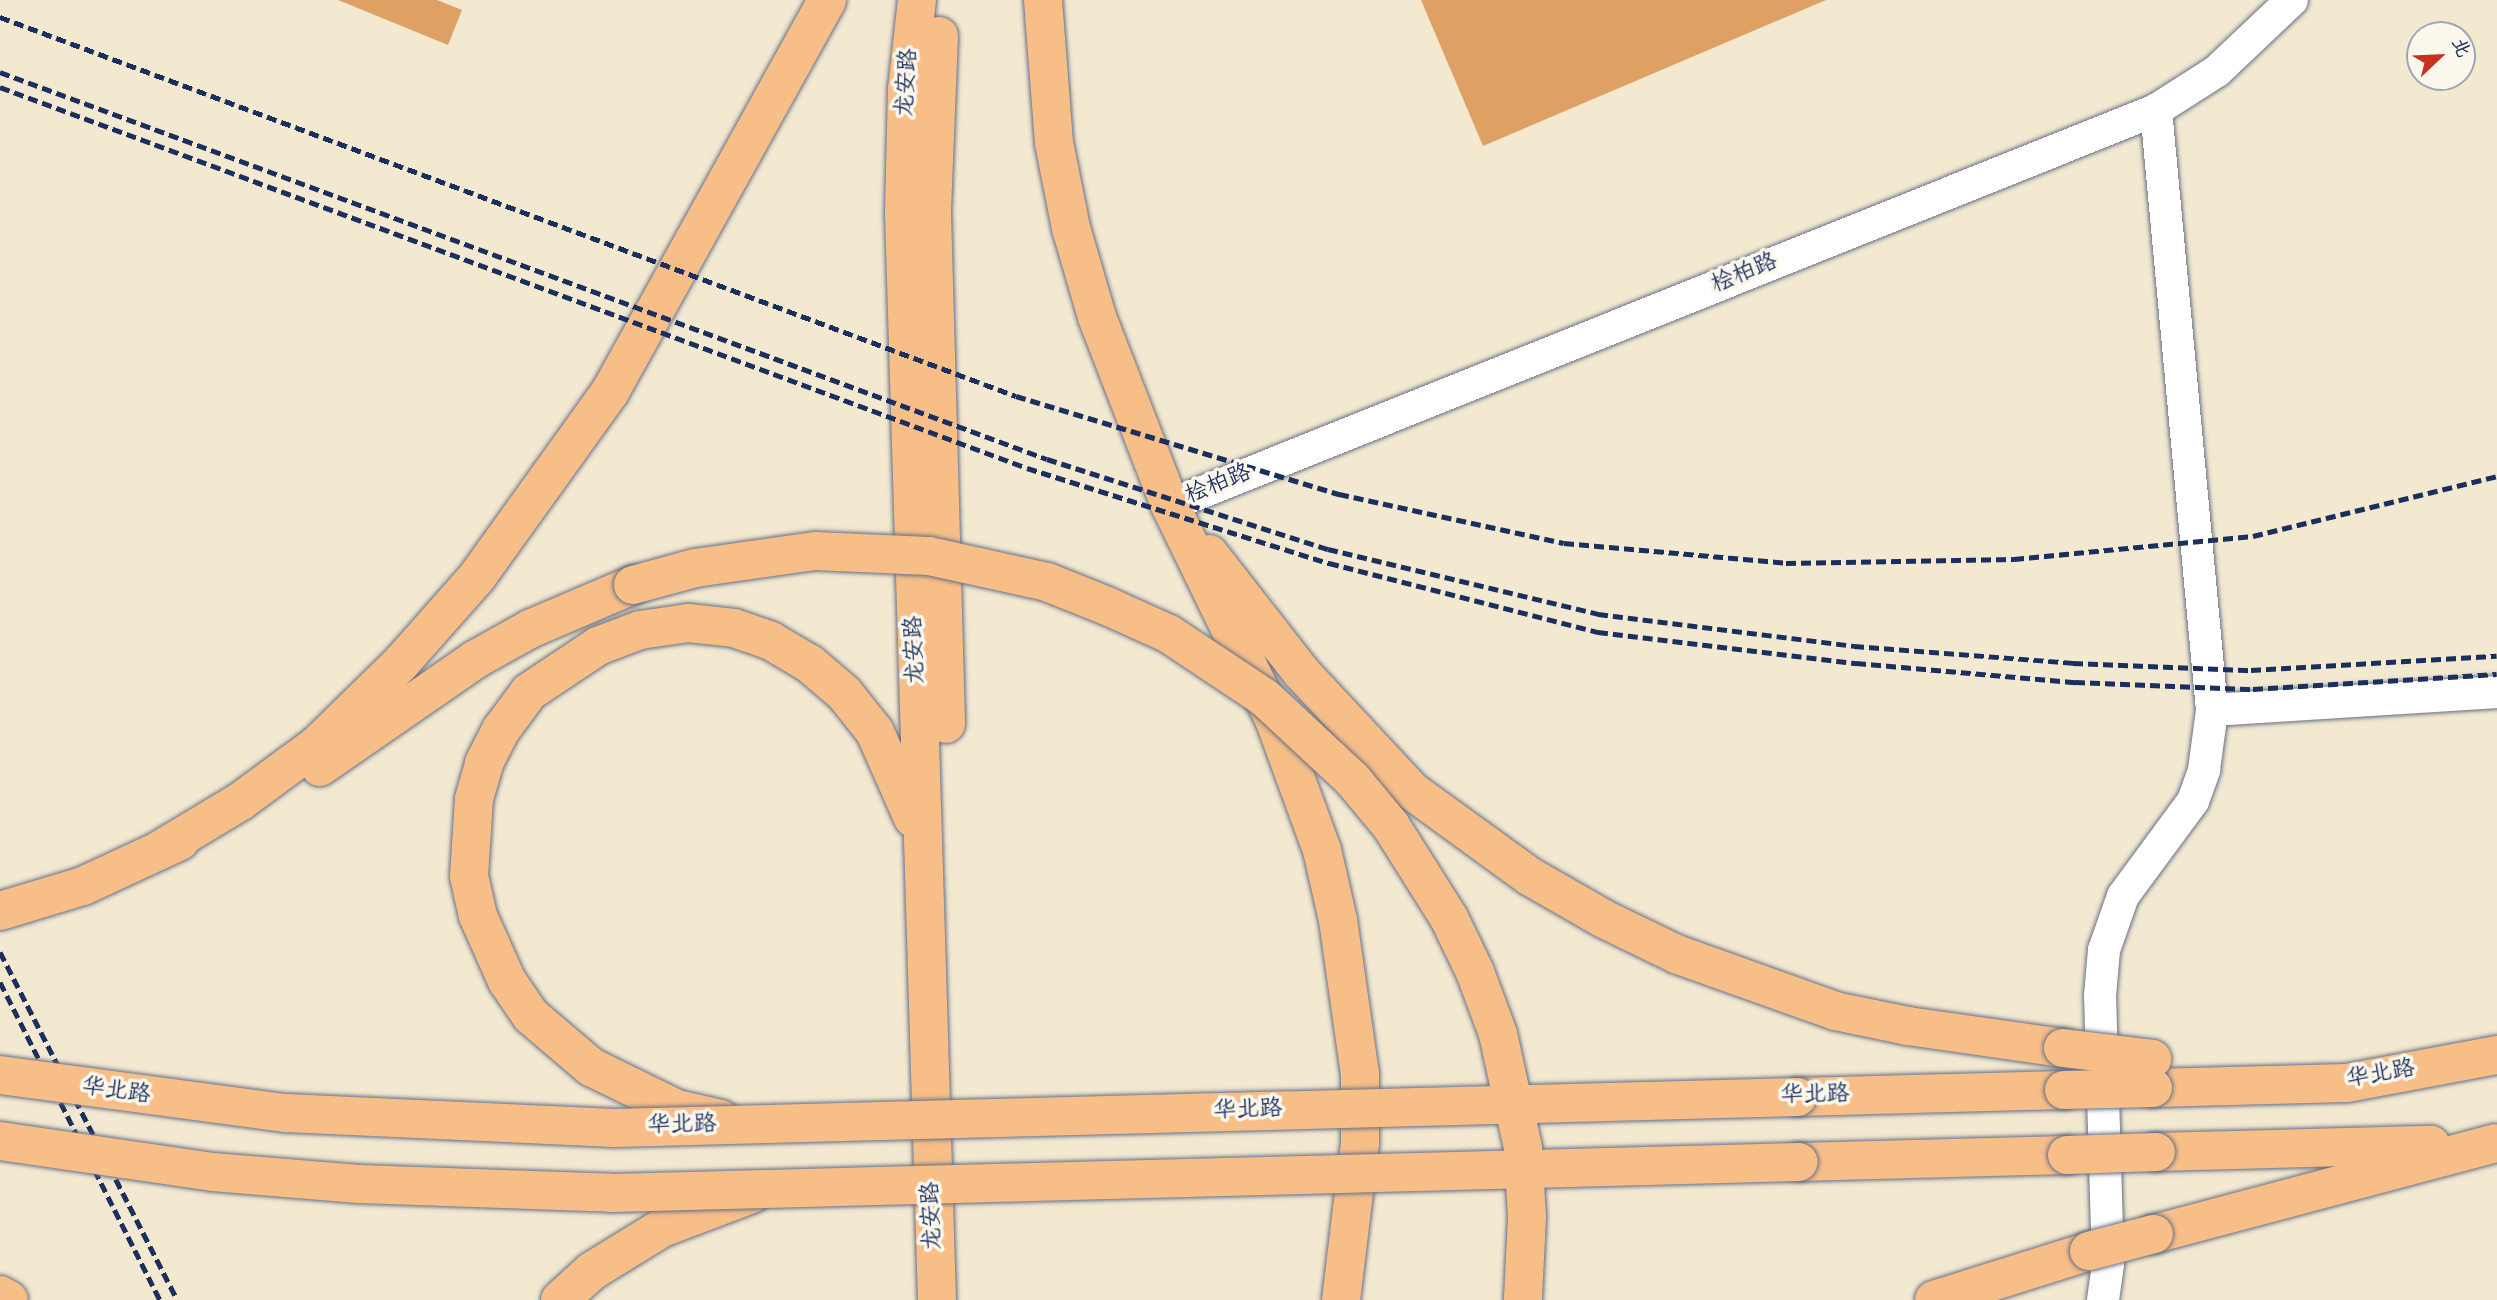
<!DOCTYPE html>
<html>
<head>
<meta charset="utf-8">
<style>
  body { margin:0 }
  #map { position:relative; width:2497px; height:1300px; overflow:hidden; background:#f3e9d1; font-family:Dekko,"LXGW WenKai TC",sans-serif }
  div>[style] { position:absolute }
  .building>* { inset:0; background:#dfa163 }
  .roads { filter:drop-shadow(0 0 2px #677086) drop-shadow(0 0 2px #677086) }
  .minor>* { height:32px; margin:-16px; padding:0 16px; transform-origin:16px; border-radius:16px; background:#fff }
  .highway>* { height:38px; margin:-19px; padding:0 19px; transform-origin:19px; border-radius:19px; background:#f7be88 }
  .rail>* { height:5px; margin-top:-2.5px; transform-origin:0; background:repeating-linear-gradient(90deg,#1b2f5e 0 10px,transparent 0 15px) }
  .bridges { filter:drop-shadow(0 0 2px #677086) drop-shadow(0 0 2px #677086) }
  .highway-bridge>* { height:38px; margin:-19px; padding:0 19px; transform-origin:19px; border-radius:19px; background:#f7be88 }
  span { translate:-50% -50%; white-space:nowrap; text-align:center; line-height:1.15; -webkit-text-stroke:7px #fbf7ec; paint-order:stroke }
  .street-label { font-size:23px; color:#1b2f5e }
  .north { position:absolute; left:2406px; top:21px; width:70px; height:70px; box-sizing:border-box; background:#fbf7ec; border:2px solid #a1a7b3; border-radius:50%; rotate:67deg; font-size:19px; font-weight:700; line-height:28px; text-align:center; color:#1b2f5e }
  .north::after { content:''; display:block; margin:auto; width:24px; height:32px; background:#c8321e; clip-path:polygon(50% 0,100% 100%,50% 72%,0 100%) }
</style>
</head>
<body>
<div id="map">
  <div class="building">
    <i style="clip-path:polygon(338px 0,437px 0,462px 10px,448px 45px)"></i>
    <i style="clip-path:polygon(1421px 0,1826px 0,1483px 146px)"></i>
  </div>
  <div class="roads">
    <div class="minor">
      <i style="left:1170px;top:505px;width:1062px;rotate:-21.83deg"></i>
      <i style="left:2156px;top:110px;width:72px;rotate:-32.6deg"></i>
      <i style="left:2217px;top:71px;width:103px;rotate:-43.4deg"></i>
      <i style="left:2212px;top:710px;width:286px;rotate:-3.6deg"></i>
      <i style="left:2103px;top:1300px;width:36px;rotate:-82deg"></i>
      <i style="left:2108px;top:1264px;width:268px;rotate:-91.7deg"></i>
      <i style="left:2100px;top:996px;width:46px;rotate:-85deg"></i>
      <i style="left:2104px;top:950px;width:57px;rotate:-70.6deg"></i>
      <i style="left:2123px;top:896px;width:118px;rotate:-53.6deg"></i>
      <i style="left:2193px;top:801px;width:33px;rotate:-70deg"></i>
      <i style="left:2204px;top:770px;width:61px;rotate:-82.4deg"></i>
      <i style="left:2212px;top:710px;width:603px;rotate:-95.33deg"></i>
    </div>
    <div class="highway">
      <i style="left:917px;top:0;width:90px;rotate:96.4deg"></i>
      <i style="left:907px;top:89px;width:125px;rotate:91.4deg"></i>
      <i style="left:904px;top:214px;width:1087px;rotate:88.26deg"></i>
      <i style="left:1043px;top:0;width:143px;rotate:85.6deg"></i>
      <i style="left:1054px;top:143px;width:87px;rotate:78.7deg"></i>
      <i style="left:1071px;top:228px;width:93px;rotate:73.7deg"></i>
      <i style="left:1097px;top:317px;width:202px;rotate:68.8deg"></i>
      <i style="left:1170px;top:505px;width:238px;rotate:64.1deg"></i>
      <i style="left:1274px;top:719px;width:140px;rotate:69.9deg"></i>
      <i style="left:1322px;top:850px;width:72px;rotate:77.1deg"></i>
      <i style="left:1338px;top:920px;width:156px;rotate:81.9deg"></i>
      <i style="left:1360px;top:1074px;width:69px;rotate:90deg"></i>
      <i style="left:1360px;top:1143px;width:158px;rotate:96.9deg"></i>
      <i style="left:939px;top:36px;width:176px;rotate:92.3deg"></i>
      <i style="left:932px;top:212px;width:512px;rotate:88.43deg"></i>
      <i style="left:1209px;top:554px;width:151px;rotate:52deg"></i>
      <i style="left:1302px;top:673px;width:161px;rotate:47deg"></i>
      <i style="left:1412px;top:791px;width:145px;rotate:36deg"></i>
      <i style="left:1529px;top:876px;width:86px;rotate:29.8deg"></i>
      <i style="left:1604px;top:919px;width:80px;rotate:25.9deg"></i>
      <i style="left:1676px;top:954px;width:169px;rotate:19.7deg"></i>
      <i style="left:1835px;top:1011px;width:75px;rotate:11.6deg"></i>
      <i style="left:1908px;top:1026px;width:157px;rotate:8.1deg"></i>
      <i style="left:320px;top:767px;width:190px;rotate:-34.7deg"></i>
      <i style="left:476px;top:659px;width:64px;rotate:-29deg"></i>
      <i style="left:532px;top:628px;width:110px;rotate:-23.1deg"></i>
      <i style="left:158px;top:851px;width:97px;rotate:-31.1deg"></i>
      <i style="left:241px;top:801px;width:94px;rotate:-36.4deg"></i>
      <i style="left:317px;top:745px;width:116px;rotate:-44.3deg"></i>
      <i style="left:400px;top:664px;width:116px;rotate:-48.5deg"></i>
      <i style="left:477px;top:577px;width:228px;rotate:-54.3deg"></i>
      <i style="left:610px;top:392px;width:448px;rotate:-61deg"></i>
      <i style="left:0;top:911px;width:87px;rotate:-16.8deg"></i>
      <i style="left:83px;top:886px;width:107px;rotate:-24.9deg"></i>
      <i style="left:2153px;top:1088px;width:194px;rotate:-1.5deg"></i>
      <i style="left:2347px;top:1083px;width:153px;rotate:-10.6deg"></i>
      <i style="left:1798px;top:1097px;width:266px;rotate:-1.5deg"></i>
      <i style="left:721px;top:1119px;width:45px;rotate:-167.2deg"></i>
      <i style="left:677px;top:1109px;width:96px;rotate:-154deg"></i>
      <i style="left:591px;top:1067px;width:79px;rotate:-139.6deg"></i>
      <i style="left:531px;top:1016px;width:42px;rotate:-124.4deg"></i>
      <i style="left:507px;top:981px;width:71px;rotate:-114deg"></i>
      <i style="left:478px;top:916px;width:41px;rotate:-102.7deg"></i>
      <i style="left:469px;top:876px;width:77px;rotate:-86.3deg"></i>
      <i style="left:474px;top:799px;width:37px;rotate:-74deg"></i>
      <i style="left:484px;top:763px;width:37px;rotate:-63deg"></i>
      <i style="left:501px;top:730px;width:47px;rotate:-53.6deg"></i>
      <i style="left:529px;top:692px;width:83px;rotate:-33.7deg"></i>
      <i style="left:598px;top:646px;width:45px;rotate:-20.9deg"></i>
      <i style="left:640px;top:630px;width:49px;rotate:-8.3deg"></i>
      <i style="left:688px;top:623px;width:46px;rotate:6.2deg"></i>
      <i style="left:734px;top:628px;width:39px;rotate:19deg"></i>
      <i style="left:771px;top:641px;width:45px;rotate:30.5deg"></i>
      <i style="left:810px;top:664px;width:45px;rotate:40.5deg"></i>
      <i style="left:844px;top:693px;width:50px;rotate:51.5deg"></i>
      <i style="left:875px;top:732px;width:94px;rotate:66.2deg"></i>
      <i style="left:2156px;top:1152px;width:275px;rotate:-1.5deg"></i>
      <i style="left:1799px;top:1162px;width:268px;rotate:-1.5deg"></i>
      <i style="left:2154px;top:1234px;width:353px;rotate:-14.9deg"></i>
      <i style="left:0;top:1295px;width:10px;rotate:29deg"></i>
      <i style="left:560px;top:1300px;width:43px;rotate:-42.2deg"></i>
      <i style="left:592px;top:1271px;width:82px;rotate:-31.6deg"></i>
      <i style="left:662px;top:1228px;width:96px;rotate:-20.7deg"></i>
      <i style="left:1934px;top:1300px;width:163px;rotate:-17.5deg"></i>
    </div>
  </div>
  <div class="rail">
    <i style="left:0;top:17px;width:1084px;rotate:20.46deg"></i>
    <i style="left:1016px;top:396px;width:338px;rotate:16.9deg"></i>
    <i style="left:1339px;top:494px;width:230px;rotate:12.3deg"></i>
    <i style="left:1564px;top:543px;width:223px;rotate:5.1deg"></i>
    <i style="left:1786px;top:563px;width:228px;rotate:-1deg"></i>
    <i style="left:2014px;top:559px;width:240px;rotate:-5.5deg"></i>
    <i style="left:2253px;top:536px;width:251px;rotate:-13.8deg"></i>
    <i style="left:0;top:72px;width:1116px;rotate:20.29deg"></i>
    <i style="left:1047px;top:459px;width:295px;rotate:17.8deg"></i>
    <i style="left:1328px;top:549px;width:278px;rotate:13.5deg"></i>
    <i style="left:1598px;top:614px;width:258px;rotate:7.1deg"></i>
    <i style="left:1854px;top:646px;width:220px;rotate:4.4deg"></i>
    <i style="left:2073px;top:663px;width:178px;rotate:2.3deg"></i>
    <i style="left:2251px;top:670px;width:246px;rotate:-3.3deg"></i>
    <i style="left:0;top:87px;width:1095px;rotate:20.35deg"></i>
    <i style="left:1027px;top:468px;width:317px;rotate:17.5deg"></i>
    <i style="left:1329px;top:563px;width:278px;rotate:14.4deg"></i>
    <i style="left:1598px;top:632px;width:260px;rotate:6.9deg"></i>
    <i style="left:1856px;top:663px;width:220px;rotate:5deg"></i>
    <i style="left:2075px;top:682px;width:178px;rotate:2.3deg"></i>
    <i style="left:2253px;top:689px;width:244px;rotate:-3.5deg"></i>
    <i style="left:0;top:952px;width:390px;rotate:63deg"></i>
    <i style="left:0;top:982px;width:356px;rotate:63.3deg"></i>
  </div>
  <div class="bridges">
    <div class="highway-bridge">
      <i style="left:633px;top:585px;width:64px;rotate:-15.3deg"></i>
      <i style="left:695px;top:568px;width:121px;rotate:-8.1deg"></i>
      <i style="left:815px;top:551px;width:114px;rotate:2.5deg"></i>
      <i style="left:929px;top:556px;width:121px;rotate:12.4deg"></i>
      <i style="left:1047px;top:582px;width:65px;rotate:21.8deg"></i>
      <i style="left:1107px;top:606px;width:68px;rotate:24.3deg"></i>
      <i style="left:1169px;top:634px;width:115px;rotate:33.7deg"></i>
      <i style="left:1265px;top:698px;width:119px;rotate:43deg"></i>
      <i style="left:1352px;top:779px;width:61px;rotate:50.3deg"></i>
      <i style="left:1391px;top:826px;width:109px;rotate:57.8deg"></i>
      <i style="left:1449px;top:918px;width:60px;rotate:64.3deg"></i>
      <i style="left:1475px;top:972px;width:66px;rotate:69.6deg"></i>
      <i style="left:1498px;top:1034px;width:117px;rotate:77.6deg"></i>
      <i style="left:1523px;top:1148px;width:69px;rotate:86.7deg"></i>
      <i style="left:1527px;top:1217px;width:83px;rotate:92.8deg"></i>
      <i style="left:2063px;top:1048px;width:90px;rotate:7deg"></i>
      <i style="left:0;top:1075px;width:289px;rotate:7.6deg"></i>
      <i style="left:286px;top:1113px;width:329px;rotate:2.6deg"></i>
      <i style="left:615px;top:1128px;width:1183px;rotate:-1.5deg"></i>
      <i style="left:2064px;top:1090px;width:89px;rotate:-1.3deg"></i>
      <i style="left:0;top:1141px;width:215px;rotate:8.3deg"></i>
      <i style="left:213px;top:1172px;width:146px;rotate:4.7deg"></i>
      <i style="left:359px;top:1184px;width:253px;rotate:2deg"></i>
      <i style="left:612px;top:1193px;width:1187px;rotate:-1.5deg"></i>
      <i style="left:2067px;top:1155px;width:89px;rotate:-1.9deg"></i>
      <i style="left:2089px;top:1251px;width:67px;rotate:-14.7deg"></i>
    </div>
  </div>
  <div class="street-label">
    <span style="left:909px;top:83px;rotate:-86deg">龙安路</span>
    <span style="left:1745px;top:275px;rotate:-22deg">桧柏路</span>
    <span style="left:1219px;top:486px;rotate:-22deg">桧柏路</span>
    <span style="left:917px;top:650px;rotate:-92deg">龙安路</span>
    <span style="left:2381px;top:1076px;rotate:-10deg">华北路</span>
    <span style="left:116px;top:1093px;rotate:8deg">华北路</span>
    <span style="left:1815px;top:1097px;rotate:-1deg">华北路</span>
    <span style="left:1248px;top:1112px;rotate:-2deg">华北路</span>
    <span style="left:682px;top:1127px;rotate:-1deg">华北路</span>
    <span style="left:934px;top:1216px;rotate:-92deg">龙安路</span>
  </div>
  <div class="north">北</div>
</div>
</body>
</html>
